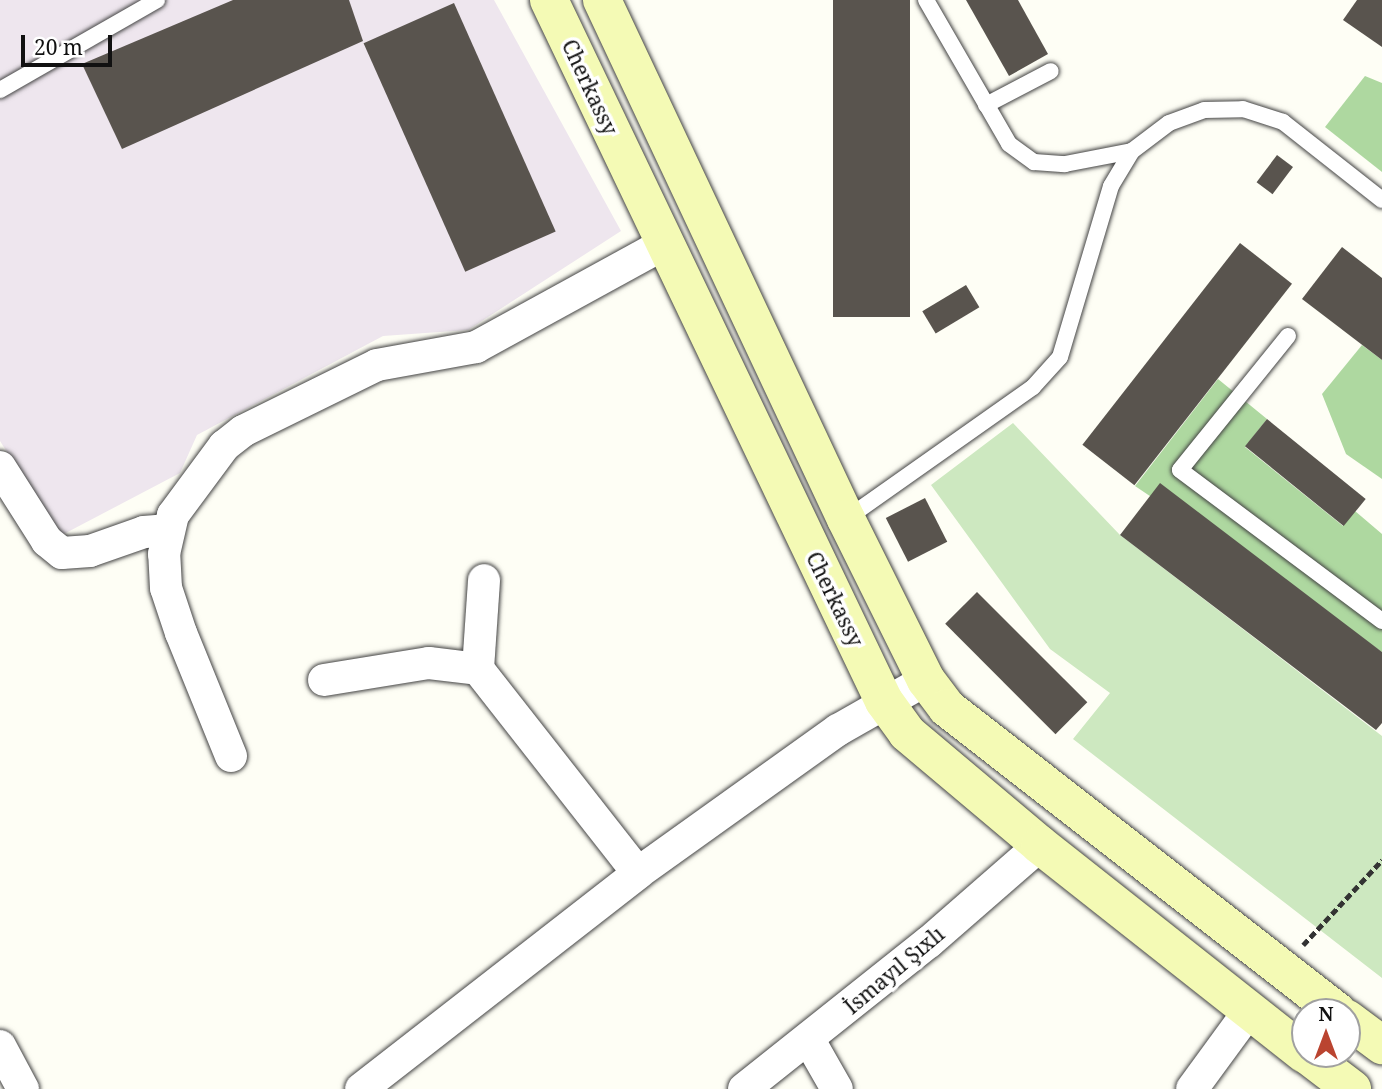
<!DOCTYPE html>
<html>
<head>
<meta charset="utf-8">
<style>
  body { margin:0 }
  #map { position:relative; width:1382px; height:1089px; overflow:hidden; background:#fefef5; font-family:"Noto Serif",serif }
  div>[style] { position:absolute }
  .industrial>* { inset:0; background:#eee6ee }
  .green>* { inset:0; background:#cde8c0 }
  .forest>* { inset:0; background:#aed8a0 }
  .building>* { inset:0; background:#59544e; transform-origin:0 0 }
  .path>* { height:4.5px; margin-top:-2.25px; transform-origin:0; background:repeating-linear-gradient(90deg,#333 0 7px,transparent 0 10.5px) }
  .roads { filter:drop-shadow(0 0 2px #444) drop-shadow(0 0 2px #444) }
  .lane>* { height:16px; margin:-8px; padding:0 8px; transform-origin:8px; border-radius:8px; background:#fff }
  .street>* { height:32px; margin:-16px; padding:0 16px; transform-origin:16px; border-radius:16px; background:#fff }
  .secondary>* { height:38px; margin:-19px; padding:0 19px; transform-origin:19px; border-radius:19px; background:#f4fab5 }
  span { translate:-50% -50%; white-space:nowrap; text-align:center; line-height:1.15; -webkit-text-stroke:7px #fff; paint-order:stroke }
  .street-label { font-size:21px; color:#111 }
  .north { position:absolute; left:1291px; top:998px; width:70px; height:70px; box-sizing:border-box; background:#fff; border:2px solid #a0a0a0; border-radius:50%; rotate:0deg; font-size:19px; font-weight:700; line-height:28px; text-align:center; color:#111 }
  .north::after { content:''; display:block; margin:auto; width:24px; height:32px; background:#ba4430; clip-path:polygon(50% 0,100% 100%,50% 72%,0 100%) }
  .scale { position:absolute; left:21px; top:35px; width:91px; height:32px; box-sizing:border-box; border:4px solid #111; border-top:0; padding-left:9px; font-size:21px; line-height:24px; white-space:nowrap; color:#111; -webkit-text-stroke:5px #fff; paint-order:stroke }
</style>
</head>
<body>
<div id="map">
  <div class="industrial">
    <i style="clip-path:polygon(0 0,494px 0,621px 231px,468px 330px,383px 336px,197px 435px,180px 473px,60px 536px,0 441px)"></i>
  </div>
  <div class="green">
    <i style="clip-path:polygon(1013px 423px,1120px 535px,1382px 736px,1382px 978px,1073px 739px,1110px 693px,1050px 649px,931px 485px)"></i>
  </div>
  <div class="forest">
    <i style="clip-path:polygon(1365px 76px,1382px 83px,1382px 172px,1325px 127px)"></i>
    <i style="clip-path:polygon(1362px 345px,1382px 360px,1382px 479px,1346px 454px,1322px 394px)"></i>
    <i style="clip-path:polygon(1218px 379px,1267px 419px,1245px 447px,1343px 526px,1355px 511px,1382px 534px,1382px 652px,1135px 486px)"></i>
  </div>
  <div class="building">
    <i style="clip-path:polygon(233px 0,349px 0,363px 41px,122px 149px,82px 64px)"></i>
    <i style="left:833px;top:0;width:77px;height:317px"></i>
    <i style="clip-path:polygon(966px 0,1018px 0,1048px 54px,1009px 76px)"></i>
    <i style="clip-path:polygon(1357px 0,1382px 0,1382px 47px,1343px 20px)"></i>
    <i style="left:454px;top:3px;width:250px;height:99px;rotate:66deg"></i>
    <i style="left:1277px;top:155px;width:20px;height:34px;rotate:37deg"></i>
    <i style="left:1240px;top:243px;width:66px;height:256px;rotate:38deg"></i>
    <i style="clip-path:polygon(1342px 247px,1382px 278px,1382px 360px,1302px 299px)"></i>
    <i style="left:966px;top:285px;width:26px;height:51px;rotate:59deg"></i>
    <i style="left:1267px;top:419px;width:127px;height:35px;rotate:39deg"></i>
    <i style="clip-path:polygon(1160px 483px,1382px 652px,1382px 723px,1376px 730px,1120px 535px)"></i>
    <i style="left:925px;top:498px;width:49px;height:44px;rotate:63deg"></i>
    <i style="left:977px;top:592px;width:156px;height:45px;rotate:45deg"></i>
  </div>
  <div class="path">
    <i style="left:1303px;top:945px;width:116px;rotate:-47.1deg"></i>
  </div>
  <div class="roads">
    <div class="lane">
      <i style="left:926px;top:0;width:166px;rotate:60deg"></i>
      <i style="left:1009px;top:144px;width:31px;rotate:36deg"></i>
      <i style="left:1034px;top:162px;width:31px;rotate:4deg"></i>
      <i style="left:1065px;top:164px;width:68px;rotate:-11deg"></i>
      <i style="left:1132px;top:151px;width:46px;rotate:-37.1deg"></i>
      <i style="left:1169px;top:123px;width:37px;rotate:-20deg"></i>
      <i style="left:1204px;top:110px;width:39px;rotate:-1deg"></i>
      <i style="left:1243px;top:109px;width:42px;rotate:18deg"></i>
      <i style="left:1283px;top:122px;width:126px;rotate:38.2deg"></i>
      <i style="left:0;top:90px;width:181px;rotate:-29.8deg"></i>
      <i style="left:986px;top:105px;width:73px;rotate:-27.6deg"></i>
      <i style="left:1288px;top:336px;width:172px;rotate:128.9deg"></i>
      <i style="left:1180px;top:470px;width:252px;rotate:36.8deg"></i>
      <i style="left:846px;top:519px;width:229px;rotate:-35.2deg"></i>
      <i style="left:1033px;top:387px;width:40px;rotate:-48deg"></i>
      <i style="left:1060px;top:357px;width:178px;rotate:-73.4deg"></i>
      <i style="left:1111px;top:186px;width:41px;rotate:-59deg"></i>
    </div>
    <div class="street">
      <i style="left:0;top:467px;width:88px;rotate:57.6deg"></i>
      <i style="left:47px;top:541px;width:19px;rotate:39deg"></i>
      <i style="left:62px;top:553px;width:28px;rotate:-4deg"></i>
      <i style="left:90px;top:551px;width:57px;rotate:-19.4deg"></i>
      <i style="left:144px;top:532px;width:22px;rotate:-5deg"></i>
      <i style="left:478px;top:669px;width:89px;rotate:-86.1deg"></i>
      <i style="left:324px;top:680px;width:106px;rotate:-9.2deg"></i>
      <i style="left:429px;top:663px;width:49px;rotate:7deg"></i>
      <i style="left:478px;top:669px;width:259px;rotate:51.9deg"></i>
      <i style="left:231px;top:756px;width:133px;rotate:-112.1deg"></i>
      <i style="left:181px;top:633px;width:47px;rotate:-108.4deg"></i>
      <i style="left:166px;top:588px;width:34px;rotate:-93deg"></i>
      <i style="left:164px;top:554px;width:40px;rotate:-77deg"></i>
      <i style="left:173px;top:515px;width:86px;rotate:-53.5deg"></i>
      <i style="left:224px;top:446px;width:24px;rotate:-38deg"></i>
      <i style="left:243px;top:431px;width:149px;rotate:-26.2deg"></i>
      <i style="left:377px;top:365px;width:101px;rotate:-10.3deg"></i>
      <i style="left:476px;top:347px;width:214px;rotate:-28.7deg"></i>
      <i style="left:809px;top:1040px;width:56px;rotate:60.3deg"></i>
      <i style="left:0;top:1046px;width:49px;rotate:61.9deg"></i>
      <i style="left:361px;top:1089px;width:351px;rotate:-37.9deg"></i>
      <i style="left:638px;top:873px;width:246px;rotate:-35.6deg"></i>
      <i style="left:838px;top:730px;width:101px;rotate:-29.6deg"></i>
      <i style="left:744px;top:1089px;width:236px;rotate:-38.5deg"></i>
      <i style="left:929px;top:942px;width:147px;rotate:-41.1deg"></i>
      <i style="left:1192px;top:1089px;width:97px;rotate:-53.8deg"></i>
    </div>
    <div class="secondary">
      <i style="left:549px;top:0;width:777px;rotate:64.46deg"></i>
      <i style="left:884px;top:701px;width:39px;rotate:54deg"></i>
      <i style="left:907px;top:733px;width:174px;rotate:40.1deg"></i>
      <i style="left:1040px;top:845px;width:337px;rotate:38.3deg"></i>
      <i style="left:602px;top:0;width:573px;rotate:64.82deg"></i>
      <i style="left:846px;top:519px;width:180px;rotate:63.6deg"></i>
      <i style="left:926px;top:680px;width:35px;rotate:53deg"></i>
      <i style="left:947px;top:708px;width:495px;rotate:37.9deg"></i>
      <i style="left:1347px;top:1019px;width:44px;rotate:36.6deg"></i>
      <i style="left:1306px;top:1054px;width:58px;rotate:37.3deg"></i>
    </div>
  </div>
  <div class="street-label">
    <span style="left:590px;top:87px;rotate:65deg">Cherkassy</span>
    <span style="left:835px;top:599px;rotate:64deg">Cherkassy</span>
    <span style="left:894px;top:970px;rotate:-40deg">İsmayıl Şıxlı</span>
  </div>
  <div class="north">N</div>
  <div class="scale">20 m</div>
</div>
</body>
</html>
